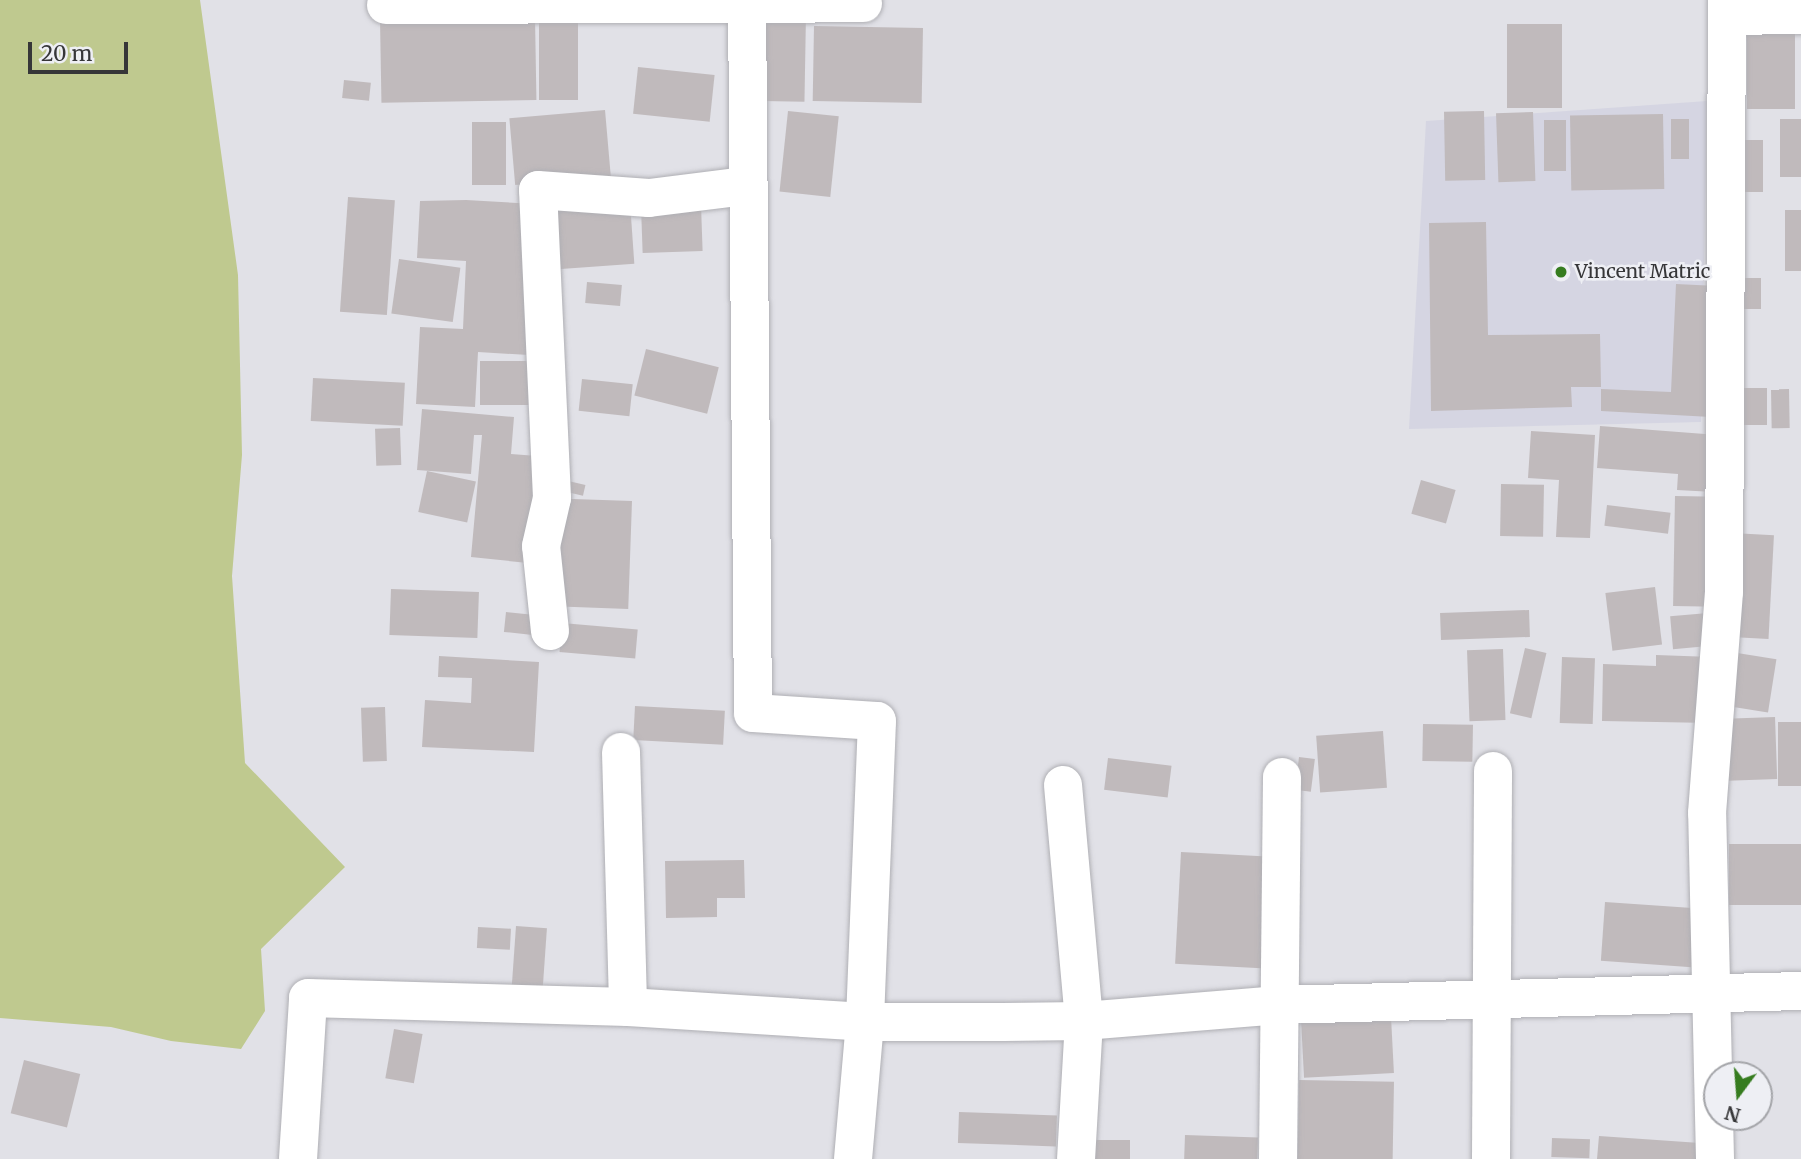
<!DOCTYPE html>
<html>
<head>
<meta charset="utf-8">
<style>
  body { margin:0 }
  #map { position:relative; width:1801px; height:1159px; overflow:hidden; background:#e1e1e7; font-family:Merriweather,serif }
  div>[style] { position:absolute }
  .built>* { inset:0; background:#d5d5e2 }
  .green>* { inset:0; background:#bfc98f }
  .building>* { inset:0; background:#c0babc; transform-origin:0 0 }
  .roads { filter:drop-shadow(0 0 2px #afafb4) drop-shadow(0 0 2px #afafb4) }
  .minor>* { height:38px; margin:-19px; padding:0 19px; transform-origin:19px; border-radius:19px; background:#fff }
  .dots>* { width:19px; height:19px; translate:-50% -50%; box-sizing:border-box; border:4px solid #eeeff4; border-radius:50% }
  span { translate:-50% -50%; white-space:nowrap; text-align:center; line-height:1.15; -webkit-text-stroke:5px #eeeff4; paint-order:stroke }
  .poi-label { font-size:19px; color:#363638 }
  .left { translate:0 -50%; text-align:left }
  .north { position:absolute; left:1703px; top:1061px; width:70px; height:70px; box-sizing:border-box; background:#eeeff4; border:2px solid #a4a5a9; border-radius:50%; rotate:196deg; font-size:19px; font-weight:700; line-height:28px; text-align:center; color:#363638 }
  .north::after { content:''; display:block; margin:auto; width:24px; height:32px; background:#367c1f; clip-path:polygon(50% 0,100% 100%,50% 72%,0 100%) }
  .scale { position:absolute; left:28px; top:42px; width:100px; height:32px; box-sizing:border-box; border:4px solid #363638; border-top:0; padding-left:9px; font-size:21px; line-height:24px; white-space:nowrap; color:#363638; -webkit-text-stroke:5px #eeeff4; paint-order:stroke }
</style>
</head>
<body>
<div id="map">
  <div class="built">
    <i style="clip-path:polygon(1707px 101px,1701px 422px,1409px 429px,1426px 121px)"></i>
  </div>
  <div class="green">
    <i style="clip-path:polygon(0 0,200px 0,238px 275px,242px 455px,232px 576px,245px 763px,345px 867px,261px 949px,265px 1011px,241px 1049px,171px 1041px,111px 1027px,0 1018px)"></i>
  </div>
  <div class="building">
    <i style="left:764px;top:13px;width:42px;height:88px;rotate:1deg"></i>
    <i style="left:535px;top:18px;width:82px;height:155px;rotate:89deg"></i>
    <i style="left:539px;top:21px;width:39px;height:79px"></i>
    <i style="left:1507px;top:24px;width:55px;height:84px"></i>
    <i style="left:814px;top:26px;width:109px;height:75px;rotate:1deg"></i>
    <i style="left:1747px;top:28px;width:48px;height:81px"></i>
    <i style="left:638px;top:67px;width:77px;height:47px;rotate:6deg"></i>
    <i style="left:344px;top:80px;width:27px;height:18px;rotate:6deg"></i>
    <i style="left:605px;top:110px;width:67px;height:96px;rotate:85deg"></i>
    <i style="left:788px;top:111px;width:51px;height:81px;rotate:6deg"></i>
    <i style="left:1484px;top:111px;width:69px;height:40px;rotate:89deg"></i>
    <i style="left:1533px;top:112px;width:69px;height:37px;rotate:88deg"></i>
    <i style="left:1663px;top:114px;width:75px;height:93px;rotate:89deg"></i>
    <i style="left:1671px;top:119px;width:18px;height:40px"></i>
    <i style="left:1780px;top:119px;width:21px;height:58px"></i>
    <i style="left:1544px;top:120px;width:22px;height:51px"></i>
    <i style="left:472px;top:122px;width:34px;height:63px"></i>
    <i style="left:1736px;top:140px;width:27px;height:52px"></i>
    <i style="left:348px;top:197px;width:47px;height:115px;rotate:4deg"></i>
    <i style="clip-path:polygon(466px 200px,536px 204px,529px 355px,478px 352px,475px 407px,416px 404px,420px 327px,463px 329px,466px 261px,417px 258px,420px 201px)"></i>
    <i style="left:630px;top:202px;width:62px;height:84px;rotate:86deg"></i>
    <i style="left:701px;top:205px;width:46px;height:60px;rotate:88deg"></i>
    <i style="left:1785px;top:210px;width:16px;height:61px"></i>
    <i style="clip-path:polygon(1486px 222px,1488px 335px,1600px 334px,1601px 387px,1571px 387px,1572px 407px,1431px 411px,1429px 223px)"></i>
    <i style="left:399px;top:259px;width:62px;height:55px;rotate:8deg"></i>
    <i style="left:1761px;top:278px;width:31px;height:27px;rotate:90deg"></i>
    <i style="left:587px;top:282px;width:35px;height:21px;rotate:5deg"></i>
    <i style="clip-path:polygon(1676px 284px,1717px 286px,1711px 417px,1601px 411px,1601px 389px,1671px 392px)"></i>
    <i style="left:646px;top:349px;width:75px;height:48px;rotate:14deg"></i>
    <i style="left:480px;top:361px;width:53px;height:44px"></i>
    <i style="left:313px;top:378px;width:92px;height:43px;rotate:3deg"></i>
    <i style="left:582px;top:379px;width:51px;height:32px;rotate:6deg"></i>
    <i style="left:1736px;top:388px;width:31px;height:37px"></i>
    <i style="left:1789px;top:389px;width:39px;height:18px;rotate:89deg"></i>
    <i style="clip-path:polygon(422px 409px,514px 417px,511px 454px,537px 456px,528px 563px,471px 557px,482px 435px,474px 435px,471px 474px,417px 470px)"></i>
    <i style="clip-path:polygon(1600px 426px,1718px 435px,1714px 492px,1677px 490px,1678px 474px,1597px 468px)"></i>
    <i style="left:400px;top:428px;width:37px;height:25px;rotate:88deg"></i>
    <i style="clip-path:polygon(1531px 431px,1595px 435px,1590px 538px,1556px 537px,1559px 480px,1528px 478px)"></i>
    <i style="left:427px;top:471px;width:50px;height:42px;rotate:12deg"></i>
    <i style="left:564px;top:480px;width:22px;height:11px;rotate:13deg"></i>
    <i style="left:1421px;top:480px;width:36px;height:35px;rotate:16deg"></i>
    <i style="left:1501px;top:484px;width:43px;height:52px;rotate:1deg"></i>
    <i style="left:1675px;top:496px;width:44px;height:110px;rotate:1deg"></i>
    <i style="left:632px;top:501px;width:108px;height:74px;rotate:92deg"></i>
    <i style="left:1607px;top:505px;width:64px;height:21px;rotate:7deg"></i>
    <i style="left:1732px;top:533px;width:42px;height:104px;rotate:3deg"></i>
    <i style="left:1655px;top:587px;width:58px;height:50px;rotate:83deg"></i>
    <i style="left:391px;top:589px;width:88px;height:46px;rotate:2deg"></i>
    <i style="left:1529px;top:610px;width:27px;height:89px;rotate:88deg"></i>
    <i style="left:506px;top:612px;width:29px;height:20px;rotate:6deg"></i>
    <i style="left:1708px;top:613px;width:33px;height:38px;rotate:85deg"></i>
    <i style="left:562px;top:623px;width:76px;height:29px;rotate:5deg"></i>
    <i style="left:1525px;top:648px;width:22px;height:67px;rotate:13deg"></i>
    <i style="left:1503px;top:649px;width:71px;height:36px;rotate:88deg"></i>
    <i style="left:1731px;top:652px;width:46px;height:54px;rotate:9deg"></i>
    <i style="clip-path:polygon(1656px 655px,1712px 657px,1711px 723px,1602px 721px,1603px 664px,1656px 666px)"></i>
    <i style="clip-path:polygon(439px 656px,539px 662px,534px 752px,422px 747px,425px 700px,471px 703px,472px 678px,438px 677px)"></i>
    <i style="left:1562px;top:657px;width:33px;height:66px;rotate:2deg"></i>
    <i style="left:635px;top:706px;width:90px;height:34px;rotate:3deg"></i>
    <i style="left:385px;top:707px;width:54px;height:24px;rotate:88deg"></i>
    <i style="left:1775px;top:717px;width:62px;height:49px;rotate:88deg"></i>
    <i style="left:1801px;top:722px;width:64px;height:23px;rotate:90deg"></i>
    <i style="left:1423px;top:724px;width:50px;height:37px;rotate:1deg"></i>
    <i style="left:1383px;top:731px;width:57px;height:67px;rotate:86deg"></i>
    <i style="left:1299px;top:757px;width:16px;height:33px;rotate:7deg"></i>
    <i style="left:1108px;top:758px;width:64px;height:32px;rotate:7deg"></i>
    <i style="left:1801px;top:844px;width:61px;height:72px;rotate:90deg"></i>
    <i style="left:1181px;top:852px;width:91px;height:112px;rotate:3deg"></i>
    <i style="clip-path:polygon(744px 860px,745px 898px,717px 898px,717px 917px,666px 918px,665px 861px)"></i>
    <i style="left:1605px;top:902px;width:91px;height:59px;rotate:4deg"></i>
    <i style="left:516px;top:926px;width:31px;height:64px;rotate:4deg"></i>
    <i style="left:478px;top:927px;width:33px;height:21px;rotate:3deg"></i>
    <i style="left:1391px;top:1017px;width:56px;height:90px;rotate:87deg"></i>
    <i style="left:394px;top:1029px;width:29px;height:50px;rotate:10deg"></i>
    <i style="left:24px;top:1060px;width:58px;height:55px;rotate:14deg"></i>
    <i style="left:1299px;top:1080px;width:95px;height:79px;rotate:1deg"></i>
    <i style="left:959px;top:1112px;width:98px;height:31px;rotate:2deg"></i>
    <i style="left:1185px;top:1135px;width:73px;height:24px;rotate:2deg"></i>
    <i style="clip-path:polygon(1599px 1136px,1700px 1143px,1699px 1159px,1597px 1159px)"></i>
    <i style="left:1552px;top:1138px;width:38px;height:19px;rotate:2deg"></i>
    <i style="left:1090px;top:1140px;width:40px;height:19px"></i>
  </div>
  <div class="roads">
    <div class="minor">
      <i style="left:747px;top:0;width:713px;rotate:89.52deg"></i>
      <i style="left:753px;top:713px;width:124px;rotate:3.7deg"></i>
      <i style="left:877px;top:721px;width:301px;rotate:92.3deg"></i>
      <i style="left:865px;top:1022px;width:138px;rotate:95deg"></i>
      <i style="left:386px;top:5px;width:477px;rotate:-0.2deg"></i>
      <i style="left:1727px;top:16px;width:74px;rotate:-0.8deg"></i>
      <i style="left:550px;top:631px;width:85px;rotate:-96deg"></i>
      <i style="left:541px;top:546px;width:49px;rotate:-77.1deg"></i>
      <i style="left:552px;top:498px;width:308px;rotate:-92.6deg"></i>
      <i style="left:538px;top:190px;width:111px;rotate:4.1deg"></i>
      <i style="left:649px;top:198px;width:98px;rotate:-7.1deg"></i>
      <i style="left:621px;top:752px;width:255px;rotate:88.4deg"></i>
      <i style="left:1063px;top:785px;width:237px;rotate:84.9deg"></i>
      <i style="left:1084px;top:1021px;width:138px;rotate:93.3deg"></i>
      <i style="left:298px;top:1159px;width:161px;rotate:-86.4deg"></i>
      <i style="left:308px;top:998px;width:320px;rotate:1.6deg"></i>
      <i style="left:628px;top:1007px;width:237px;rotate:3.6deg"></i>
      <i style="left:865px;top:1022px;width:138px"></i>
      <i style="left:1003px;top:1022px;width:81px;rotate:-0.7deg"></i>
      <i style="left:1084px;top:1021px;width:196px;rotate:-4.7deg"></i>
      <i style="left:1279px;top:1005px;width:522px;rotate:-1.54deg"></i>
      <i style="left:1278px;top:1159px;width:382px;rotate:-89.4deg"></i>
      <i style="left:1491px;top:1159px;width:388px;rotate:-89.7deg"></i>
      <i style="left:1715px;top:1159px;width:346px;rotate:-91.3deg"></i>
      <i style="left:1707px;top:813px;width:222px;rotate:-85.6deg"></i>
      <i style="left:1724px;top:592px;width:592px;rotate:-89.71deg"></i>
    </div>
  </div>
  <div class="dots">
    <i style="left:1561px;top:272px;background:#367c1f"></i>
  </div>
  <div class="poi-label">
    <span class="left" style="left:1575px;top:272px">Vincent Matric</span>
  </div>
  <div class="north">N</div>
  <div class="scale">20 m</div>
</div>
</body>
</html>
